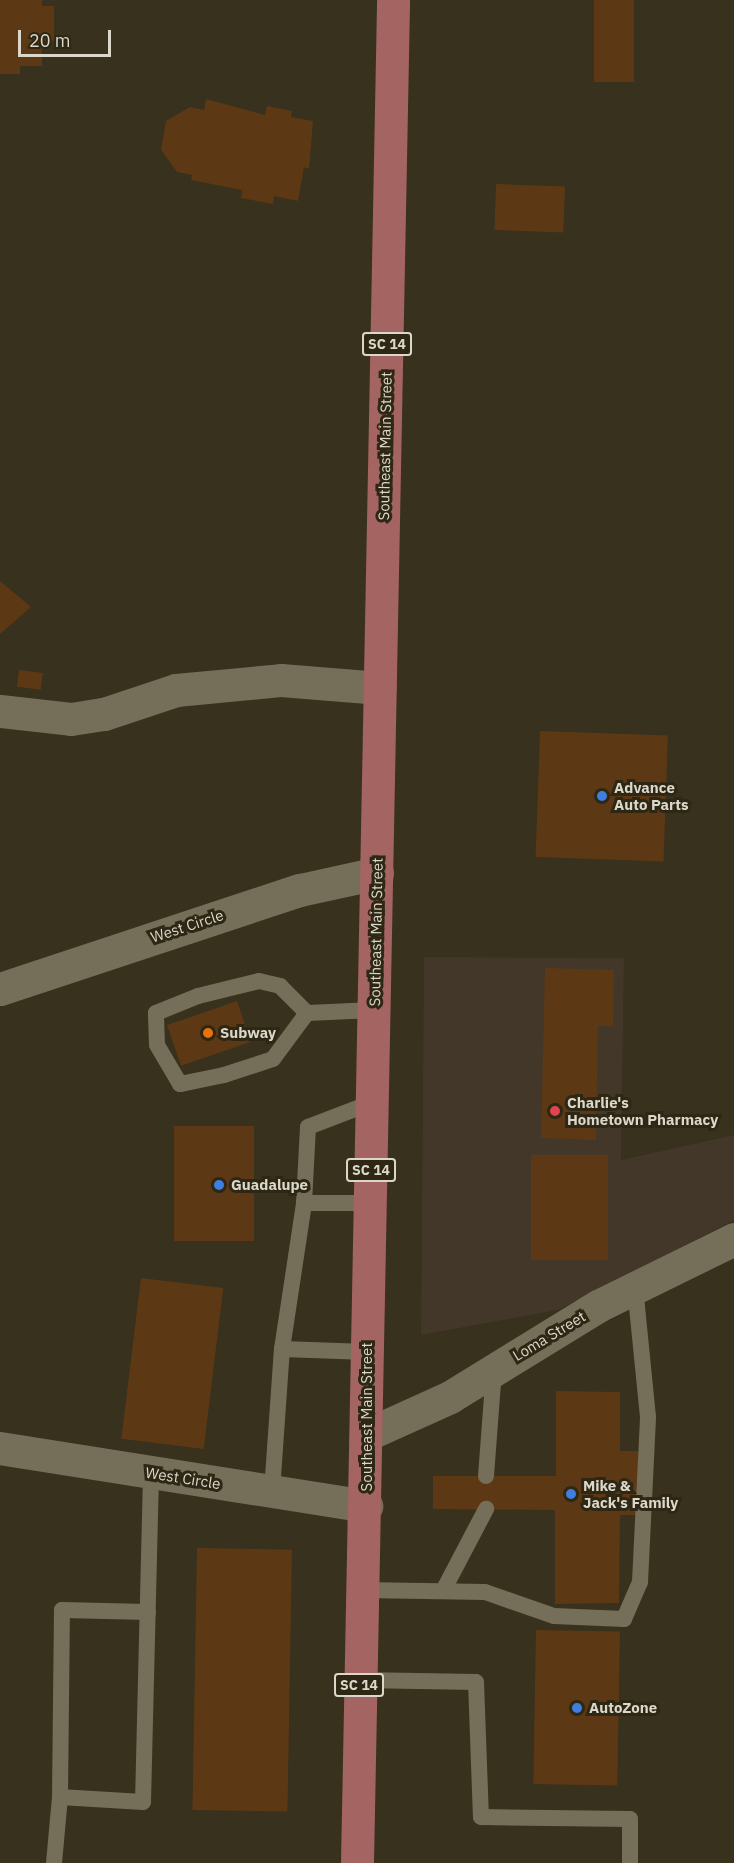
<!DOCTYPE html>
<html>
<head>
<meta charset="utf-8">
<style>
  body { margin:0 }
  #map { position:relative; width:734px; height:1863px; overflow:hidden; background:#37311d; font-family:"IBM Plex Sans",sans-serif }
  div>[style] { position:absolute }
  .commercial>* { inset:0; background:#423728 }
  .building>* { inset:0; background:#5d3815; transform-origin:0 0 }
  .lane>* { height:16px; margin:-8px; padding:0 8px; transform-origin:8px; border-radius:8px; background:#756e58 }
  .street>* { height:33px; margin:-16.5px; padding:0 16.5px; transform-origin:16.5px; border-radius:16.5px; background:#756e58 }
  .primary>* { height:33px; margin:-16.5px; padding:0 16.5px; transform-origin:16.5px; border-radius:16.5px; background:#a46461 }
  .dots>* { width:16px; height:16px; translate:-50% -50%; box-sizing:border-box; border:3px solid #2d2714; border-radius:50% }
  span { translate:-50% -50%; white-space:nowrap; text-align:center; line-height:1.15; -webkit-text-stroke:6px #2d2714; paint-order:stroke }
  .shield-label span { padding:2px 4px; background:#2d2714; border:2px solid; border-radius:4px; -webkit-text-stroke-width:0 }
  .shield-label { font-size:14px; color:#dbd8cb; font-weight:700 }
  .street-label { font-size:15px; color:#dbd8cb }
  .poi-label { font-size:15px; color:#dbd8cb; font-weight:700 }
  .left { translate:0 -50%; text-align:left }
  .scale { position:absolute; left:18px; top:30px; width:93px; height:27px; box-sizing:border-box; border:3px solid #dbd8cb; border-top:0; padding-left:8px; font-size:18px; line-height:21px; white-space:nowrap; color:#dbd8cb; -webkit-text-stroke:4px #2d2714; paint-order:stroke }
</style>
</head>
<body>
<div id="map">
  <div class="commercial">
    <i style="clip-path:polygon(424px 957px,624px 958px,621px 1160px,734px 1135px,734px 1220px,558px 1310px,421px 1335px)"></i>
  </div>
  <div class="building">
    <i style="clip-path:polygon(0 0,42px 0,42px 6px,54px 6px,54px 41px,42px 41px,42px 66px,20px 66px,20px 74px,0 74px)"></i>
    <i style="left:594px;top:0;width:40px;height:82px"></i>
    <i style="clip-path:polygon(206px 99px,265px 115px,267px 106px,292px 111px,291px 117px,313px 121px,309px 169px,304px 167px,298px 201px,274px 196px,273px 204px,241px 198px,242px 190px,191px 180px,192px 175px,177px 172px,161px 150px,166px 121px,190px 107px,204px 110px)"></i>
    <i style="left:496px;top:184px;width:69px;height:46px;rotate:2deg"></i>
    <i style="clip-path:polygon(0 581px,31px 607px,0 634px)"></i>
    <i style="left:19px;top:670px;width:24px;height:17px;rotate:7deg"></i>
    <i style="left:540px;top:731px;width:128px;height:126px;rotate:2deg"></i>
    <i style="clip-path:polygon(545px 968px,614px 970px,613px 1026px,598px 1026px,596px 1140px,541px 1138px)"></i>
    <i style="left:237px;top:1001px;width:43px;height:74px;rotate:71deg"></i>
    <i style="left:174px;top:1126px;width:80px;height:115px"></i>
    <i style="left:531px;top:1155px;width:77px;height:105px"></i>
    <i style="left:141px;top:1278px;width:83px;height:162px;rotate:7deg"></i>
    <i style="clip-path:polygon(556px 1391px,620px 1392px,620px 1451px,638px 1451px,638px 1515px,620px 1515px,619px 1603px,555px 1604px,555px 1510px,433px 1509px,433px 1476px,556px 1476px)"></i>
    <i style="left:197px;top:1548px;width:95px;height:262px;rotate:1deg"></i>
    <i style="left:536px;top:1630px;width:84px;height:154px;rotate:1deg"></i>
  </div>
  <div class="lane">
    <i style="left:307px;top:1013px;width:57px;rotate:126.5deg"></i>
    <i style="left:273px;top:1059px;width:52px;rotate:161.9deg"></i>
    <i style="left:224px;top:1075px;width:45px;rotate:168.4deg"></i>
    <i style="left:180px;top:1084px;width:45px;rotate:-120.5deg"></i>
    <i style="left:157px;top:1045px;width:32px;rotate:-92deg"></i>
    <i style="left:156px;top:1013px;width:45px;rotate:-22deg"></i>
    <i style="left:198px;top:996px;width:63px;rotate:-13.8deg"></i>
    <i style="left:259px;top:981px;width:22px;rotate:13deg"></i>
    <i style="left:280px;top:986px;width:38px;rotate:45deg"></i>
    <i style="left:307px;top:1013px;width:67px;rotate:-2.6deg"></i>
    <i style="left:304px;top:1203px;width:67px"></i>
    <i style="left:282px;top:1349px;width:85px;rotate:2deg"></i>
    <i style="left:486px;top:1476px;width:106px;rotate:-85.7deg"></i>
    <i style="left:272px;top:1491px;width:142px;rotate:-86deg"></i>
    <i style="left:282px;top:1349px;width:148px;rotate:-81.4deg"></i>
    <i style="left:304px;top:1203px;width:76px;rotate:-87deg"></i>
    <i style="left:308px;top:1127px;width:70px;rotate:-21deg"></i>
    <i style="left:363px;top:1590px;width:122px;rotate:0.9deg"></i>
    <i style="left:485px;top:1592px;width:73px;rotate:19.2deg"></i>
    <i style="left:554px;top:1616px;width:70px;rotate:2.5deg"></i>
    <i style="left:624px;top:1619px;width:40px;rotate:-66.6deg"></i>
    <i style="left:640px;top:1582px;width:165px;rotate:-87.2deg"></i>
    <i style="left:648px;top:1417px;width:131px;rotate:-95.7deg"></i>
    <i style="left:443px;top:1591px;width:93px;rotate:-62.3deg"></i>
    <i style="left:359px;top:1680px;width:117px;rotate:1deg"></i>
    <i style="left:476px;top:1682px;width:135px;rotate:87.9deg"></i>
    <i style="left:481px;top:1817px;width:149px;rotate:0.8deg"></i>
    <i style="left:630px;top:1819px;width:44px;rotate:90deg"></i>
    <i style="left:60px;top:1797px;width:187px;rotate:-89.4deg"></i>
    <i style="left:62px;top:1610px;width:86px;rotate:1.3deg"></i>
    <i style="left:54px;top:1863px;width:66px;rotate:-84.8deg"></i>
    <i style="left:60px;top:1797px;width:83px;rotate:3.4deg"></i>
    <i style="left:143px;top:1802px;width:329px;rotate:-88.6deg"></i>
  </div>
  <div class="street">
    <i style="left:0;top:711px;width:71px;rotate:6.4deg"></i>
    <i style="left:71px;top:719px;width:33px;rotate:-9deg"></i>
    <i style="left:104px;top:714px;width:76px;rotate:-18.4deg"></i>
    <i style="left:176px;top:690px;width:105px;rotate:-5.4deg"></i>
    <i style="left:281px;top:680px;width:99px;rotate:4.6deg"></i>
    <i style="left:0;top:989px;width:316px;rotate:-18.3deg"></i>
    <i style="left:300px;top:890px;width:79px;rotate:-12.4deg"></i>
    <i style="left:366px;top:1435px;width:92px;rotate:-24.3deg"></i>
    <i style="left:450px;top:1397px;width:174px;rotate:-31.6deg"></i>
    <i style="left:598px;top:1306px;width:152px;rotate:-26.2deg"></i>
    <i style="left:0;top:1448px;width:371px;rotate:9deg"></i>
  </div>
  <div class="primary">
    <i style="left:357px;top:1863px;width:1863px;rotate:-88.89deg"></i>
  </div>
  <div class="dots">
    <i style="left:602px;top:796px;background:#3f7fe0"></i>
    <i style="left:208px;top:1033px;background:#e8710a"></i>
    <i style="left:555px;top:1111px;background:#e0444e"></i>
    <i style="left:219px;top:1185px;background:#3f7fe0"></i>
    <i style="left:571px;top:1494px;background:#3f7fe0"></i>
    <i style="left:577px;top:1708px;background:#3f7fe0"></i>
  </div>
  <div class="shield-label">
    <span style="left:387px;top:344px">SC 14</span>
    <span style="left:371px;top:1170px">SC 14</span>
    <span style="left:359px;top:1685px">SC 14</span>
  </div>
  <div class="street-label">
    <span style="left:385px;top:446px;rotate:-89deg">Southeast Main Street</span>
    <span style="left:187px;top:926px;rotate:-18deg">West Circle</span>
    <span style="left:376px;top:932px;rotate:-89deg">Southeast Main Street</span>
    <span style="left:549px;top:1336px;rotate:-31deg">Loma Street</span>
    <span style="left:367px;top:1417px;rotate:-90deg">Southeast Main Street</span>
    <span style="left:183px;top:1478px;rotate:9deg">West Circle</span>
  </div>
  <div class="poi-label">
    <span class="left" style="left:614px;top:796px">Advance<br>Auto Parts</span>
    <span class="left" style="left:220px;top:1033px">Subway</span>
    <span class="left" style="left:567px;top:1111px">Charlie's<br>Hometown Pharmacy</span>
    <span class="left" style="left:231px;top:1185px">Guadalupe</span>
    <span class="left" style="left:583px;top:1494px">Mike &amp;<br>Jack's Family</span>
    <span class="left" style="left:589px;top:1708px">AutoZone</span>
  </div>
  <div class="scale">20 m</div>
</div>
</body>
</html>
